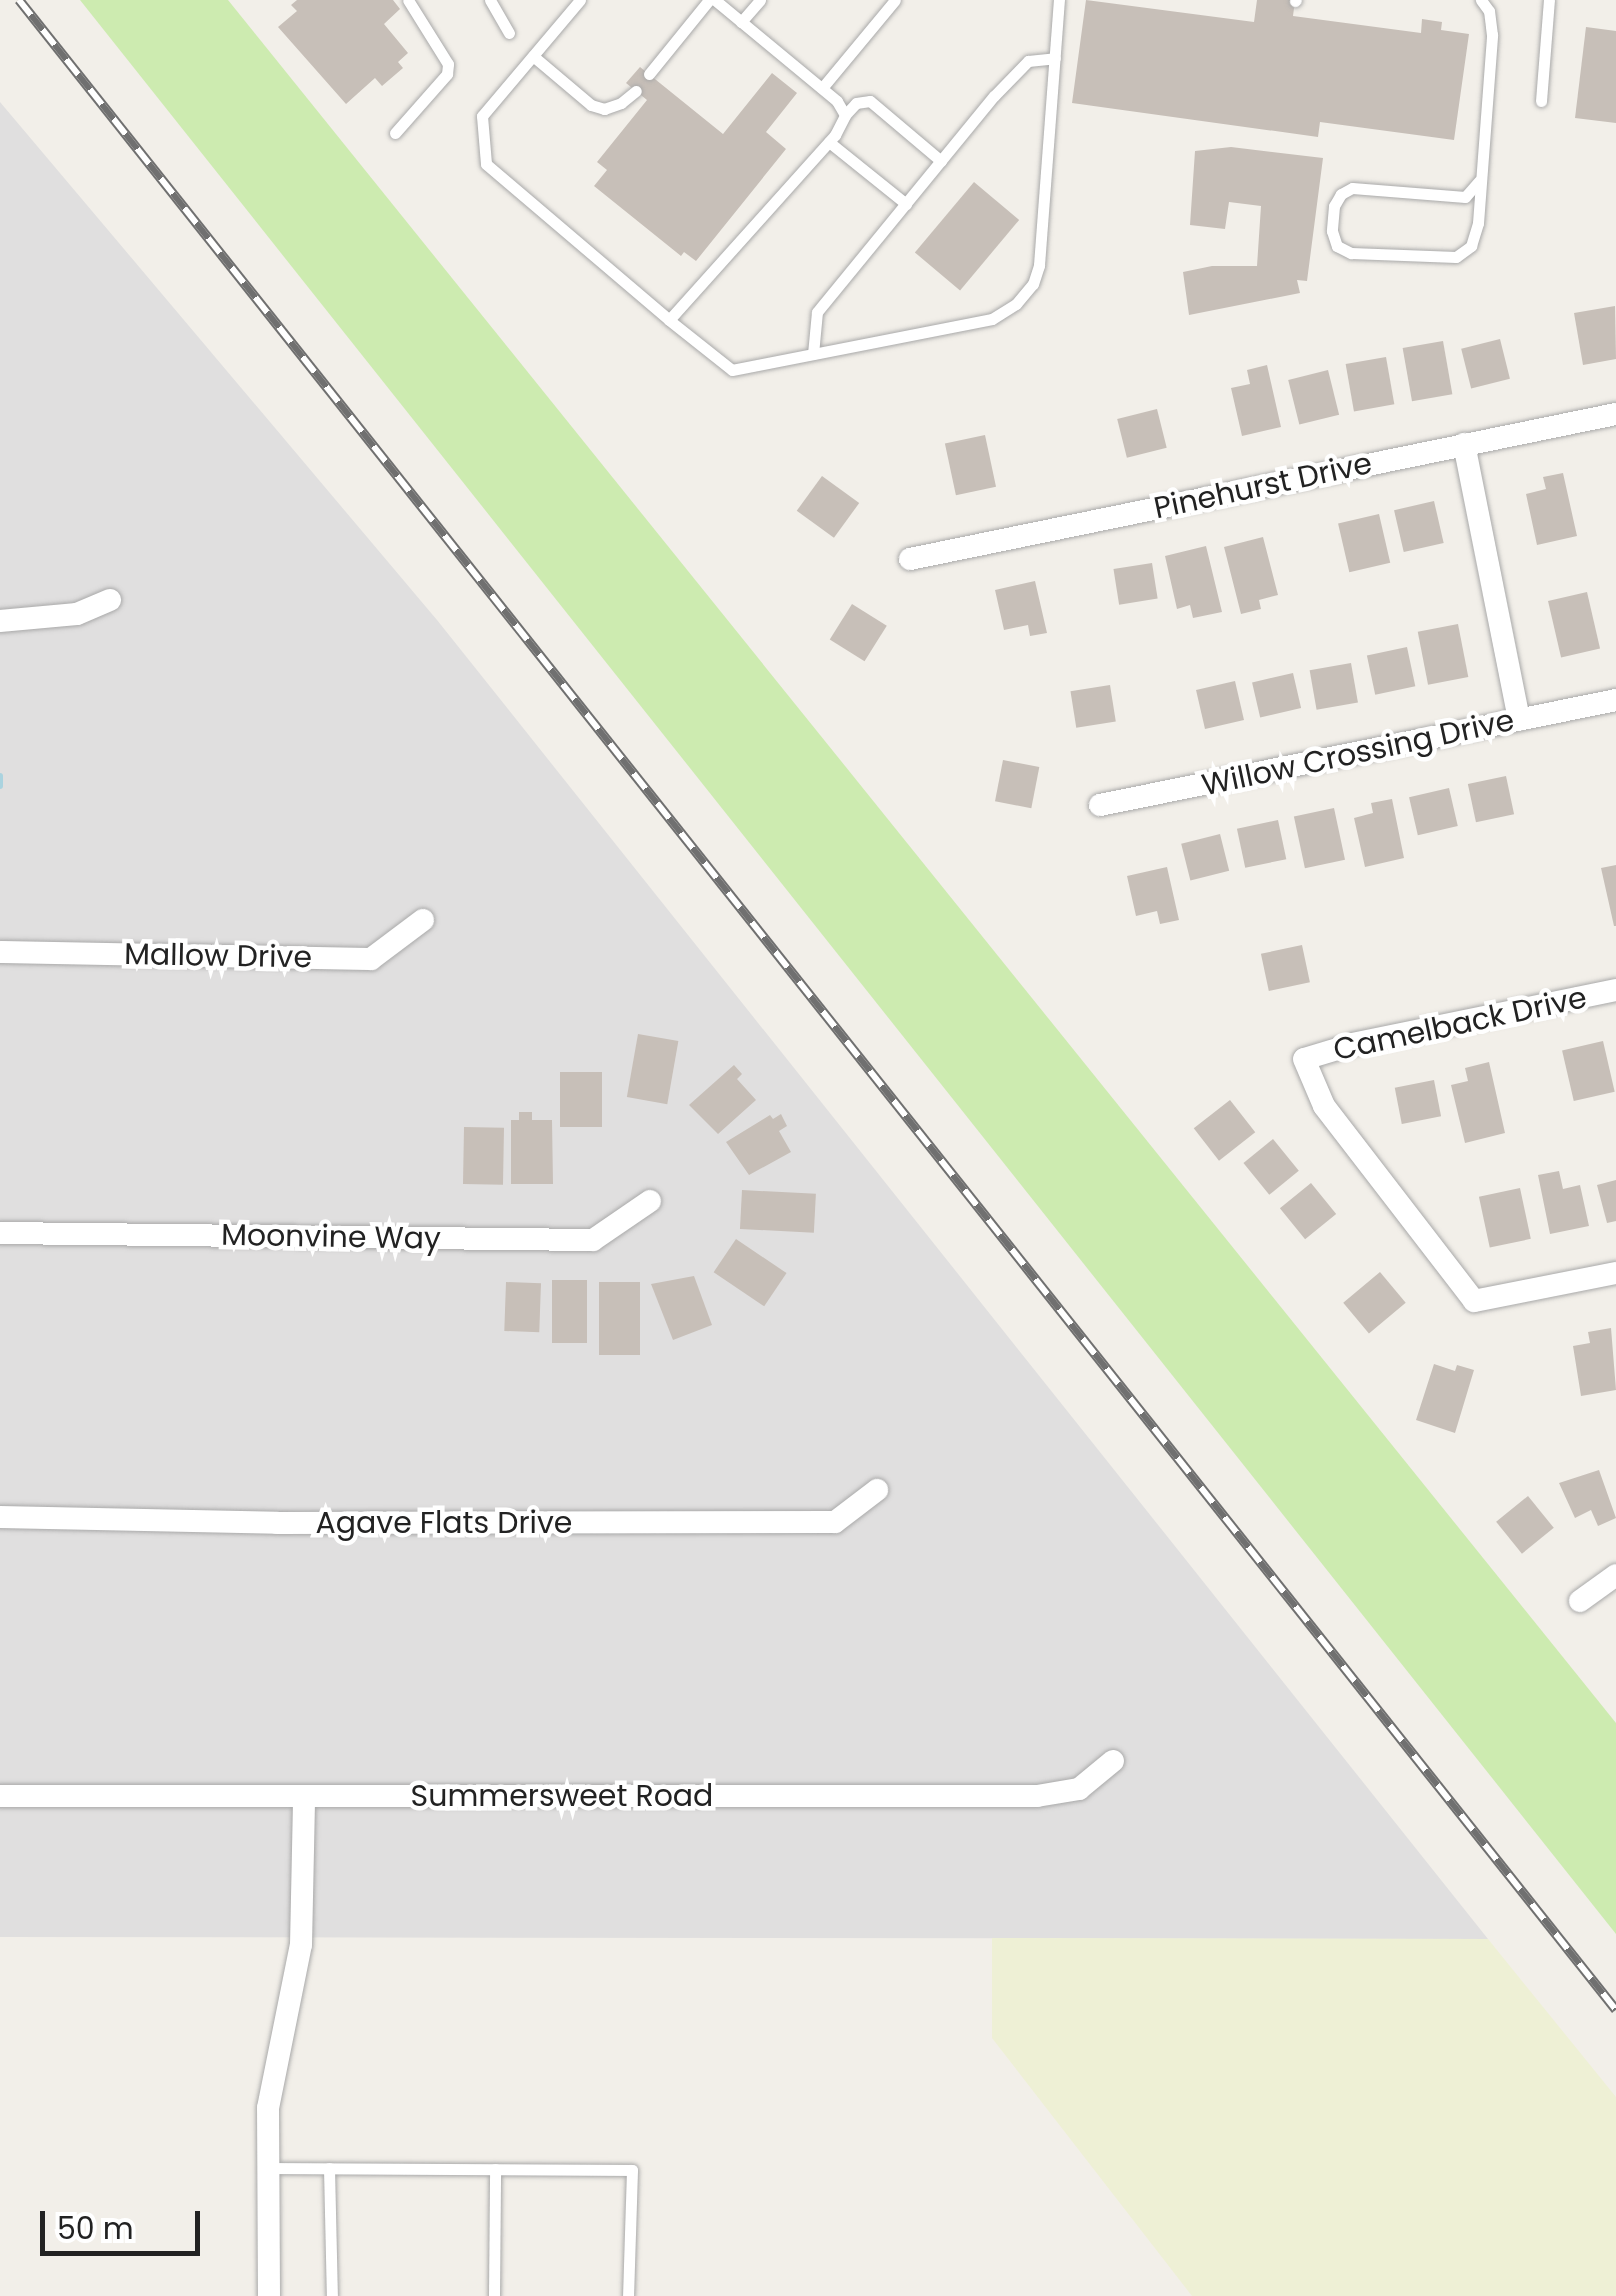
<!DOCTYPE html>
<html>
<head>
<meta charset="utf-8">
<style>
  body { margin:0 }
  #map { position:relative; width:1616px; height:2296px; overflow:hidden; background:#f2efe9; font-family:Poppins,sans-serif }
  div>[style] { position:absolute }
  .residential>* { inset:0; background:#e0dfdf }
  .farmland>* { inset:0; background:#eef0d5 }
  .grass>* { inset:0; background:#cdebb0 }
  .stream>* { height:6px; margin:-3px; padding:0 3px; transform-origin:3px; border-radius:3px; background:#aad3df }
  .building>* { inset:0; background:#c7bfb8; transform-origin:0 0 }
  .roads { filter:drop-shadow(0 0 2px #a9a9a9) drop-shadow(0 0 2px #a9a9a9) }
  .lane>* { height:11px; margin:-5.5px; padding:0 5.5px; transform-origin:5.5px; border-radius:5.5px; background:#fff }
  .street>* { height:22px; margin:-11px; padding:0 11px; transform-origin:11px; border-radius:11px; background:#fff }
  .rail>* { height:10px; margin-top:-5px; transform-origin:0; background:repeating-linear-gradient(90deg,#fff 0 19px,#707070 0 38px); box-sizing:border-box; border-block:2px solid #707070 }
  span { translate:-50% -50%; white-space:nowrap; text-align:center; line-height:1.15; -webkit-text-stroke:9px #fff; paint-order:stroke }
  .street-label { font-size:30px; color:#222 }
  .scale { position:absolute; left:40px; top:2211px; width:160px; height:45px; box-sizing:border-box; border:5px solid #222; border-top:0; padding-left:12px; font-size:30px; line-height:35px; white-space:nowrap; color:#222; -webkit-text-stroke:8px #fff; paint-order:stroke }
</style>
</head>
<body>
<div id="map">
  <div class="residential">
    <i style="clip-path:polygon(0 102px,437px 620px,1488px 1939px,0 1937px)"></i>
  </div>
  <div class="farmland">
    <i style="clip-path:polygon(992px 1938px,1488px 1939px,1616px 2097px,1616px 2296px,1192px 2296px,992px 2038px)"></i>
  </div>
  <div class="grass">
    <i style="clip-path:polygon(80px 0,228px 0,1616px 1723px,1616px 1934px)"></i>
  </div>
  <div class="stream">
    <i style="left:0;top:776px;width:10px;rotate:90deg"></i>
  </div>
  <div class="building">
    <i style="clip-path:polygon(297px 0,393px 0,400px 9px,384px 24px,408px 53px,398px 62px,403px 68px,382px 86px,375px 78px,346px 104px,278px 27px,297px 11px,291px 5px)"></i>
    <i style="clip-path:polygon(1086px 0,1254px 22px,1257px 0,1295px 0,1293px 16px,1421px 33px,1422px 19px,1442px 22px,1441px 30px,1469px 34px,1454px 140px,1320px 122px,1318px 137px,1072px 103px)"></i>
    <i style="clip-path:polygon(1586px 27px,1616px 31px,1616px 123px,1575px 118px)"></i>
    <i style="clip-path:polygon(640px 67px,723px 134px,772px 73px,797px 93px,766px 132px,786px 149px,696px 261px,684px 252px,681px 256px,594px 186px,607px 170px,597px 162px,647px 100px,626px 83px)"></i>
    <i style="clip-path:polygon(1231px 147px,1323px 158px,1307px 281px,1297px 280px,1300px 293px,1189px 315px,1183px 272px,1212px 266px,1257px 266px,1261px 206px,1229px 202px,1225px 229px,1190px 225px,1195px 151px)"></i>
    <i style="left:974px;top:182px;width:59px;height:92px;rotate:40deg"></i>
    <i style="clip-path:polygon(1615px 306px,1616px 359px,1583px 365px,1574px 313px)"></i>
    <i style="left:1500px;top:339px;width:41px;height:40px;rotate:76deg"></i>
    <i style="left:1443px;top:341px;width:54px;height:41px;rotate:80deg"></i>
    <i style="left:1386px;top:357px;width:48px;height:41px;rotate:80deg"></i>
    <i style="clip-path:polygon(1267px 365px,1281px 427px,1242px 436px,1231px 388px,1250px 384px,1247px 370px)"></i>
    <i style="left:1328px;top:370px;width:46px;height:41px;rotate:76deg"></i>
    <i style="left:1157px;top:409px;width:40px;height:41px;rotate:76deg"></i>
    <i style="left:985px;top:435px;width:53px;height:41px;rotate:78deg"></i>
    <i style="clip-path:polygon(1563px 473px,1577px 536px,1537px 545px,1526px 494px,1546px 489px,1543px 477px)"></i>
    <i style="left:822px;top:476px;width:46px;height:43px;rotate:36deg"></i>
    <i style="left:1434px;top:501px;width:43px;height:41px;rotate:77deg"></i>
    <i style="left:1379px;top:514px;width:50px;height:42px;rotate:77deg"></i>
    <i style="clip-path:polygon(1263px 537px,1278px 595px,1259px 600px,1261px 609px,1241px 614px,1224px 547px)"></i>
    <i style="clip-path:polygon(1206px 546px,1222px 612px,1193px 618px,1190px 605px,1177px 609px,1165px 556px)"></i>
    <i style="left:1152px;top:563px;width:36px;height:39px;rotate:81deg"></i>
    <i style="clip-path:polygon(1035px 581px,1047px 633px,1030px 636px,1028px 625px,1004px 630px,995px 590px)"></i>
    <i style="left:1587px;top:592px;width:58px;height:40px;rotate:77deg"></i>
    <i style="left:852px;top:604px;width:41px;height:42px;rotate:32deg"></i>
    <i style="left:1458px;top:624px;width:54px;height:41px;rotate:79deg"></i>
    <i style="left:1407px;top:647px;width:40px;height:41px;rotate:78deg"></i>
    <i style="left:1351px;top:663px;width:40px;height:42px;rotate:80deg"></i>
    <i style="left:1293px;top:673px;width:36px;height:42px;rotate:77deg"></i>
    <i style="left:1235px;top:681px;width:40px;height:40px;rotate:77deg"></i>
    <i style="left:1110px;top:685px;width:37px;height:40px;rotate:81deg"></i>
    <i style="left:1003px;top:760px;width:37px;height:42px;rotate:11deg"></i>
    <i style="left:1506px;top:776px;width:39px;height:39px;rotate:78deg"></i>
    <i style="left:1449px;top:788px;width:39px;height:41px;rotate:77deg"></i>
    <i style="clip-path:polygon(1392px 799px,1404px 858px,1365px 867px,1354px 818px,1373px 813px,1371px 803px)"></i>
    <i style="left:1334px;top:808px;width:53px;height:41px;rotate:78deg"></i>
    <i style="left:1278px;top:820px;width:40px;height:42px;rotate:78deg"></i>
    <i style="left:1220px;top:834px;width:38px;height:40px;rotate:76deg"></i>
    <i style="clip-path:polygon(1616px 865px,1616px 926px,1614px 926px,1601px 868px)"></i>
    <i style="clip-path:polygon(1167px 867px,1179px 920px,1160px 924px,1157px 911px,1136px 916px,1127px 876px)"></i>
    <i style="left:1302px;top:945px;width:38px;height:42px;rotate:78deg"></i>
    <i style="left:638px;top:1034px;width:41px;height:64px;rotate:10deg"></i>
    <i style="left:1603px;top:1041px;width:52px;height:42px;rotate:77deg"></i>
    <i style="clip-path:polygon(1489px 1062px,1505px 1133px,1465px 1143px,1451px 1085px,1468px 1081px,1465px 1068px)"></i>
    <i style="clip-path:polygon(734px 1065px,742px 1074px,737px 1079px,756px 1100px,718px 1134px,689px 1105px)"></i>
    <i style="left:602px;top:1072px;width:55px;height:42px;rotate:90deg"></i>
    <i style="left:1434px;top:1080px;width:37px;height:40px;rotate:79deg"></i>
    <i style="left:1230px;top:1100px;width:41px;height:46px;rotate:52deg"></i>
    <i style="clip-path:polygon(519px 1112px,532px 1112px,532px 1120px,552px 1120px,553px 1184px,511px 1184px,511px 1120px,519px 1120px)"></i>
    <i style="clip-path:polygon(781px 1114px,787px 1126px,779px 1131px,791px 1152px,749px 1175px,726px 1142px,770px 1115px,773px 1119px)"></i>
    <i style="left:464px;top:1127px;width:40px;height:57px;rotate:1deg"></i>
    <i style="left:1273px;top:1139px;width:41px;height:38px;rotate:51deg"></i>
    <i style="clip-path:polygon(1559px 1171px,1563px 1189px,1580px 1185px,1589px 1226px,1550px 1234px,1538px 1175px)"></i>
    <i style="clip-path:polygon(1616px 1180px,1616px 1221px,1607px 1223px,1597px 1185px)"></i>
    <i style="left:1311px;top:1183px;width:40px;height:40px;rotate:51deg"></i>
    <i style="left:1520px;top:1188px;width:52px;height:42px;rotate:78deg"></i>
    <i style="left:742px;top:1190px;width:74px;height:39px;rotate:3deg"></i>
    <i style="left:736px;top:1239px;width:61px;height:40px;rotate:34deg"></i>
    <i style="left:1380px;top:1272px;width:40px;height:48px;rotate:50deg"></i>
    <i style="clip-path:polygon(694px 1276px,712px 1325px,673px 1340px,651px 1284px)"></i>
    <i style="left:552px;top:1280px;width:35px;height:63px"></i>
    <i style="left:506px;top:1282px;width:35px;height:49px;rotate:2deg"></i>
    <i style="left:599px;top:1282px;width:41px;height:73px"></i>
    <i style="clip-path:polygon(1611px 1328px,1616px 1390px,1581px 1396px,1573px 1346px,1590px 1343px,1588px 1332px)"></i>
    <i style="clip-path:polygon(1434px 1364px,1455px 1371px,1457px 1365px,1474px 1370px,1455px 1433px,1416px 1420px)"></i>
    <i style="clip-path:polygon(1599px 1470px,1616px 1518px,1598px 1526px,1591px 1510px,1575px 1518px,1559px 1483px)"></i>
    <i style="left:1528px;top:1496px;width:41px;height:41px;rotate:51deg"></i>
  </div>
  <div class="roads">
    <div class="lane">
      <i style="left:490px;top:0;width:38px;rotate:60deg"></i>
      <i style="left:580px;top:0;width:152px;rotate:130.2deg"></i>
      <i style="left:482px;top:116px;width:48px;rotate:85.2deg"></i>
      <i style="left:486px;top:164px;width:240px;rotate:40.4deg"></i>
      <i style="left:669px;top:320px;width:249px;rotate:-48.1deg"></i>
      <i style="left:835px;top:135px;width:22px;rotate:-63deg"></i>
      <i style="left:845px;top:115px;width:16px;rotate:-120deg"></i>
      <i style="left:837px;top:101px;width:158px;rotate:-140.4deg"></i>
      <i style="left:1295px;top:1px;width:1px;rotate:-45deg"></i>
      <i style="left:741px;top:22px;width:29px;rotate:-49deg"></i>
      <i style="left:533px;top:56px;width:76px;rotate:40.2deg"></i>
      <i style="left:591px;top:105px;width:14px;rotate:17deg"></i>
      <i style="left:604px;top:109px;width:18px;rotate:-19deg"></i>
      <i style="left:621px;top:103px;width:19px;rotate:-39deg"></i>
      <i style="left:649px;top:74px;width:95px;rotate:-51deg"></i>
      <i style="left:822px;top:88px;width:114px;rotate:-50.3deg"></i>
      <i style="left:1541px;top:101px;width:101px;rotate:-85.5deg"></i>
      <i style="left:845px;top:115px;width:16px;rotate:-47deg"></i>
      <i style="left:856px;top:103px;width:14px;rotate:-8deg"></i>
      <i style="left:870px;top:101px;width:93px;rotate:40.2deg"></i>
      <i style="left:395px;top:133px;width:79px;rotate:-48.6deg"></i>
      <i style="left:447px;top:74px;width:10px;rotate:-84deg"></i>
      <i style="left:448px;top:64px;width:75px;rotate:-122deg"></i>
      <i style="left:829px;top:142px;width:99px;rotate:38.8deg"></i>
      <i style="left:1479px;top:181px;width:21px;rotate:131deg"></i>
      <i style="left:1465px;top:197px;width:113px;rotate:-175.4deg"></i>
      <i style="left:1352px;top:188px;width:13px;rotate:151deg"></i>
      <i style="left:1341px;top:194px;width:14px;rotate:120deg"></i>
      <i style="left:1334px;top:206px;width:25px;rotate:95deg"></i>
      <i style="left:1332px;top:231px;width:16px;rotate:72deg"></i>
      <i style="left:1337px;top:246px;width:16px;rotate:27deg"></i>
      <i style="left:1351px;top:253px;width:105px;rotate:2.2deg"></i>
      <i style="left:1456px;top:257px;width:19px;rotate:-36deg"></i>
      <i style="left:1471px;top:246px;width:24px;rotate:-73deg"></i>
      <i style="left:1478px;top:223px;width:189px;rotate:-85.7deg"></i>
      <i style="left:1492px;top:35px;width:24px;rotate:-97deg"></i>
      <i style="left:1489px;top:11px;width:14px;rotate:-126deg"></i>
      <i style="left:669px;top:320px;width:80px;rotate:38.4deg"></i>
      <i style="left:732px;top:370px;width:265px;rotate:-11.1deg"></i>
      <i style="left:992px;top:319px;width:28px;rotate:-32deg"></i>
      <i style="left:1016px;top:304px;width:26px;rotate:-50deg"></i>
      <i style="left:1033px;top:284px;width:20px;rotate:-72deg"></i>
      <i style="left:1039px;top:265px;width:266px;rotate:-85.7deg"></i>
      <i style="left:813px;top:354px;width:42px;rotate:-84.6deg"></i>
      <i style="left:817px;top:312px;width:279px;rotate:-50.7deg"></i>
      <i style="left:994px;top:96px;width:49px;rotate:-45.8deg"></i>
      <i style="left:1028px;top:61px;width:27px;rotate:-6deg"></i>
      <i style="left:269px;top:2168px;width:363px;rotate:0.3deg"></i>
      <i style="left:632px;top:2170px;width:126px;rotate:91.8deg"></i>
      <i style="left:329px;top:2168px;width:128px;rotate:88.7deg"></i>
      <i style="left:494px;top:2296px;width:127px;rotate:-89.5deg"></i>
    </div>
    <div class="street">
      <i style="left:1464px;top:444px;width:281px;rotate:78.7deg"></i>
      <i style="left:910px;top:559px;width:721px;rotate:-11.61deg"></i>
      <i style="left:0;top:621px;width:77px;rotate:-5.2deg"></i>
      <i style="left:77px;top:614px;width:36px;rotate:-23deg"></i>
      <i style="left:1100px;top:805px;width:527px;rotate:-11.5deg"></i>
      <i style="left:0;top:952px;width:371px;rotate:1.1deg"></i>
      <i style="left:371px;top:959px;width:65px;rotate:-36.9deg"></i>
      <i style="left:1616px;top:990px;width:268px;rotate:168.4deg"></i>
      <i style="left:1354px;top:1044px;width:52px;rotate:163.3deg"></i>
      <i style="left:1304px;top:1059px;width:51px;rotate:66.9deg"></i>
      <i style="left:1324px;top:1106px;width:246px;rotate:52.4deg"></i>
      <i style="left:1474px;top:1301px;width:145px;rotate:-11.2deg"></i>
      <i style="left:0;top:1233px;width:593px;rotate:0.68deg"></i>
      <i style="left:593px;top:1240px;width:69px;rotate:-34.4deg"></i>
      <i style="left:0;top:1517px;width:277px;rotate:1.2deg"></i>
      <i style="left:277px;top:1523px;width:558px;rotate:-0.1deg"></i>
      <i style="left:835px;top:1522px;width:53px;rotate:-37.3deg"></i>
      <i style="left:1580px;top:1601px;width:44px;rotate:-35.8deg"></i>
      <i style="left:0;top:1796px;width:1037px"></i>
      <i style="left:1037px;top:1796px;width:43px;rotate:-9.5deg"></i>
      <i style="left:1079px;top:1789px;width:44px;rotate:-39.5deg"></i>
      <i style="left:269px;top:2296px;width:188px;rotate:-90.3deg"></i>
      <i style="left:268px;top:2108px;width:166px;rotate:-78.6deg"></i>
      <i style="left:301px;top:1945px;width:149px;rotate:-88.8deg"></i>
    </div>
  </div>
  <div class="rail">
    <i style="left:19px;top:0;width:2567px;rotate:51.53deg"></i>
  </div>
  <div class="street-label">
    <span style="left:1263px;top:486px;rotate:-12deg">Pinehurst Drive</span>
    <span style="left:1358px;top:753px;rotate:-12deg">Willow Crossing Drive</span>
    <span style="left:218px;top:956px;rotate:1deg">Mallow Drive</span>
    <span style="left:1460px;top:1024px;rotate:-12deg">Camelback Drive</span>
    <span style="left:331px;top:1237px;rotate:1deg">Moonvine Way</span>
    <span style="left:444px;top:1523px">Agave Flats Drive</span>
    <span style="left:562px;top:1796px">Summersweet Road</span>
  </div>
  <div class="scale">50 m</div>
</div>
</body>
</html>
